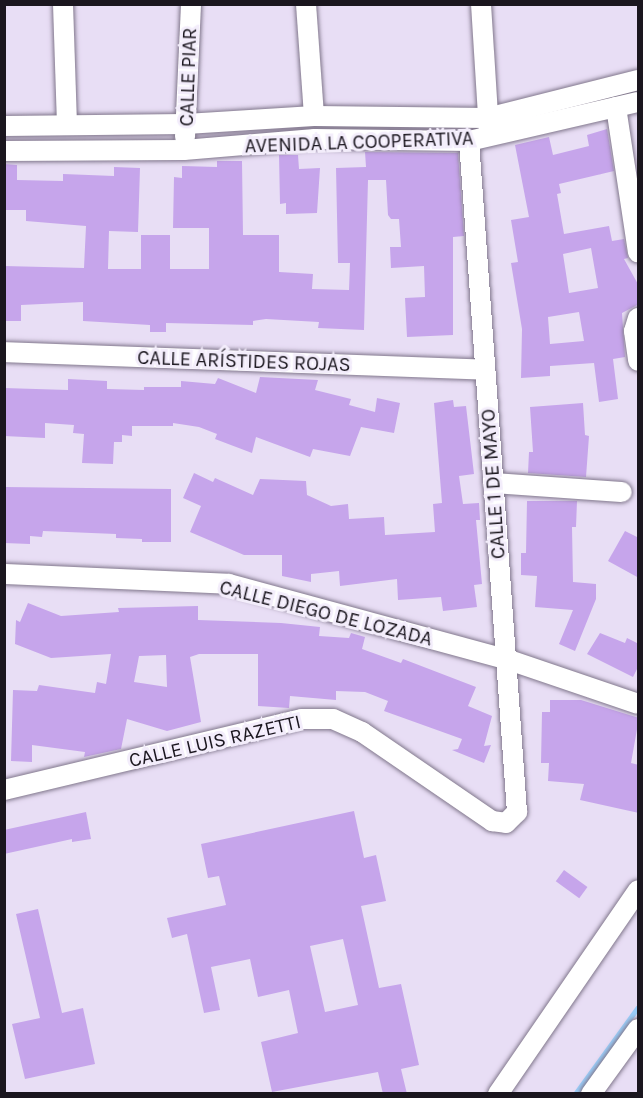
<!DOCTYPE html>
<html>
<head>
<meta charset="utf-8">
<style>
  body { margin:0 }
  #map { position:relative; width:643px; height:1098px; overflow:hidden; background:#e8def5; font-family:Karla,sans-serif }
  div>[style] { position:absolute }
  .stream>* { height:5px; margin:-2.5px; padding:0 2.5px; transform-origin:2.5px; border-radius:2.5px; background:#9acdf9 }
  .building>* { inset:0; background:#c6a5eb; transform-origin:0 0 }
  .roads { filter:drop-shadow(0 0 2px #81778c) drop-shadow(0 0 2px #81778c) }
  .street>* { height:20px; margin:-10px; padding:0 10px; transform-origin:10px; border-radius:10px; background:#fff }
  span { translate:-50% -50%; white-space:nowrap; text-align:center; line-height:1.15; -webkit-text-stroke:6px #f3edfb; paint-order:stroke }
  .street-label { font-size:20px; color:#1a161e }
  .frame { position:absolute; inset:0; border:6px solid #1a161e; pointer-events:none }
</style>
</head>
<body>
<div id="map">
  <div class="stream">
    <i style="left:575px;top:1094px;width:107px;rotate:-54.1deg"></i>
  </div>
  <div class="building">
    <i style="clip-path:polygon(evenodd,607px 129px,614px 171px,559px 184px,561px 193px,557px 194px,564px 234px,609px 226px,612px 241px,624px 239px,628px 258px,624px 259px,639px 286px,639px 304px,622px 313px,625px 357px,613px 359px,618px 399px,599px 402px,594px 363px,550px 366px,550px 376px,521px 378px,522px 329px,511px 263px,518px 262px,511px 220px,529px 217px,515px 145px,549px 137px,553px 155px,589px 146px,587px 135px,607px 129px,591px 248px,598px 288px,569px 293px,563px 254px,591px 248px,607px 129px,579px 312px,584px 341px,550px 344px,548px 317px,579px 312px)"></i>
    <i style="clip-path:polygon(365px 152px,458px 153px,464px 236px,453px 237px,453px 335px,407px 337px,405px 298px,425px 297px,424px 266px,391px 268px,390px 247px,401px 247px,399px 219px,391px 219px,388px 215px,386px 180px,368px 180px,364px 330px,318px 328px,319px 322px,266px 319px,253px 321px,253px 325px,166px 323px,166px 332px,150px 332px,150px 325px,83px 321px,83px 302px,21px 305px,21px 321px,4px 321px,4px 266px,84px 268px,86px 226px,26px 221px,26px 210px,4px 210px,4px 164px,17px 165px,17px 180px,63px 181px,63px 174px,114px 176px,114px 167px,140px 168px,138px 232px,109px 231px,108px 269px,141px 269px,141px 235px,170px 235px,170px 269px,209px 269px,209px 228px,173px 228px,174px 177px,182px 178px,182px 166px,217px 167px,217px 161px,242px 161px,243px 235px,279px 235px,279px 272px,313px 274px,312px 289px,349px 290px,350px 263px,338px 263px,336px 168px,366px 167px)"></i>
    <i style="clip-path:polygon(279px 155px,298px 155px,299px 169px,320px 168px,317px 213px,286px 214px,286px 203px,280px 204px)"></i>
    <i style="clip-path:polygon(260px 377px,318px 380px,315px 390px,351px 399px,349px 405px,375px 412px,377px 398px,400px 403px,394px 433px,361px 427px,350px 456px,313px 449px,310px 457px,256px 437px,252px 453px,215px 439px,217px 434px,199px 427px,173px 423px,173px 426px,132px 426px,132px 436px,122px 435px,122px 442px,114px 442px,113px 464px,82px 463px,84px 434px,73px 433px,74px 425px,45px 423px,45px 438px,4px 436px,4px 388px,68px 390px,68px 379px,107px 381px,107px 389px,144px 390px,144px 387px,181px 387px,181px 381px,215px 384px,218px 378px,256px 393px)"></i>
    <i style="clip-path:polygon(453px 400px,454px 407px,466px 406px,474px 474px,459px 476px,463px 504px,479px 503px,480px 520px,476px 520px,482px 584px,474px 585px,477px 607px,443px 611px,441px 597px,398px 600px,397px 579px,340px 586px,339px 571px,311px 574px,311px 582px,282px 576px,282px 555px,244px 555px,190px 532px,201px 506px,183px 498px,194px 473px,213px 482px,215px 478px,253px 495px,260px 479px,306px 481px,307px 495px,331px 506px,348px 504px,349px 519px,384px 517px,385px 535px,435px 532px,433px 504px,442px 503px,434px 403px)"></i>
    <i style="clip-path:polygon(583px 403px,585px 435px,589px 436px,586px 477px,528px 473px,529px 452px,533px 452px,530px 407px)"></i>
    <i style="clip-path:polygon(5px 487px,171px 489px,171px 542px,142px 542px,142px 539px,116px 538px,116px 534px,43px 531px,42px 537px,30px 536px,30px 544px,4px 543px)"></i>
    <i style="clip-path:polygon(527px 501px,577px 501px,576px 527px,572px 527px,573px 582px,596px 584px,596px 599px,575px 651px,559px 644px,573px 610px,535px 607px,537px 576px,521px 575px,521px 553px,526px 553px)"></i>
    <i style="clip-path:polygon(625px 531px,639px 538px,639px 578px,608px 561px)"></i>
    <i style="clip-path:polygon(evenodd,28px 603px,61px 616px,119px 612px,118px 608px,198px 606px,198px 620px,281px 623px,320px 627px,319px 636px,349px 638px,351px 633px,365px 637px,362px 649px,401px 663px,403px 659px,476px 687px,468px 706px,492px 716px,484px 746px,491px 745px,484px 763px,452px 750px,458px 749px,462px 739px,384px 711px,388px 701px,365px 692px,336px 691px,336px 700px,290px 696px,289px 708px,258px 706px,258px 654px,199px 654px,190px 657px,201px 722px,167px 731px,127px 719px,121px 749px,84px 757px,85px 752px,32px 745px,32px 762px,11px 761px,13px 690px,37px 691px,39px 685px,95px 693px,97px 682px,106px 684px,111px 654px,51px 658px,15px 644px,16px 620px,20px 622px,28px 603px,166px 655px,167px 687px,134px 682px,139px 656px,166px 655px)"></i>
    <i style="clip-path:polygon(600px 633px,625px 643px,627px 638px,639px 644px,639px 665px,633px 677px,587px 654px)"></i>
    <i style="clip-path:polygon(550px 700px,581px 700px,639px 718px,631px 763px,639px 765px,639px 813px,580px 800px,584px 784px,548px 781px,549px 763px,541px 763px,542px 712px,550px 712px)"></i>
    <i style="clip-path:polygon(evenodd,354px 811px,364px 858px,376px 855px,386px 901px,361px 906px,379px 988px,401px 984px,419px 1065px,401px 1069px,407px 1094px,383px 1094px,378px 1072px,272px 1092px,261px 1042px,298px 1033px,289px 990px,258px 997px,250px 959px,211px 967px,220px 1010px,204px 1013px,187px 934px,172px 938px,167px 918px,226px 905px,219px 876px,208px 878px,201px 844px,354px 811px,343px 939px,358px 1005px,325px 1012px,310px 946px,343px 939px)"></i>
    <i style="clip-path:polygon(86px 812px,91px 839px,72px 842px,72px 839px,4px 854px,4px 830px)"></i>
    <i style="left:564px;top:870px;width:29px;height:14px;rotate:36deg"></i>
    <i style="clip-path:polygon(38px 909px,62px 1013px,83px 1008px,95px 1064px,25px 1079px,12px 1024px,40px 1018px,16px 914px)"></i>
  </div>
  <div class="roads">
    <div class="street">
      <i style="left:63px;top:4px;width:121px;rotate:88.1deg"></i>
      <i style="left:306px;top:4px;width:112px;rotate:85.9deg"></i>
      <i style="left:481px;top:4px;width:127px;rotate:86.4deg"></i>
      <i style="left:616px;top:107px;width:147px;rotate:81.4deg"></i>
      <i style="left:4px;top:126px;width:182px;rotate:-0.6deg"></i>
      <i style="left:186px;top:124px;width:128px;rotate:-3.6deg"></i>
      <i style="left:314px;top:116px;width:173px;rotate:0.7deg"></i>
      <i style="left:487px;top:118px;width:156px;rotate:-14.1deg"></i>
      <i style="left:185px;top:137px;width:133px;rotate:-87.4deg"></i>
      <i style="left:4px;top:151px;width:180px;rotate:-0.3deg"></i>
      <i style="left:184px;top:150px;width:131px;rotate:-4.8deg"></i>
      <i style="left:315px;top:139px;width:154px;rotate:0.7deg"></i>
      <i style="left:469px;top:141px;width:173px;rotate:-13deg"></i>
      <i style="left:638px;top:318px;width:14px;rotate:107deg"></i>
      <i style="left:634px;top:331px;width:30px;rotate:82deg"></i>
      <i style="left:4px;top:352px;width:480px;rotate:2.1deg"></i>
      <i style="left:493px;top:483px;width:129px;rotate:4deg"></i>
      <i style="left:4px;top:574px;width:225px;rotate:2.5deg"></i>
      <i style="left:229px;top:584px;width:287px;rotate:15.2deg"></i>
      <i style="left:506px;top:659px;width:139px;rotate:18.8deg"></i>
      <i style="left:4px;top:790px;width:306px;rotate:-13.4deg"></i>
      <i style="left:302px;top:719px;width:31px"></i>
      <i style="left:333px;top:719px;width:32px;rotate:24deg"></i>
      <i style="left:362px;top:732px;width:158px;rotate:34.4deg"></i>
      <i style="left:492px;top:821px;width:14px;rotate:8deg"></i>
      <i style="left:506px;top:823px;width:16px;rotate:-45deg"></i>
      <i style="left:517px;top:812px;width:673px;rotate:-94.09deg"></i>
      <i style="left:498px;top:1094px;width:247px;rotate:-55.5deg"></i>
      <i style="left:591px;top:1094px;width:80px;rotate:-54.1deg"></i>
    </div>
  </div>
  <div class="street-label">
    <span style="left:188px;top:77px;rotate:-88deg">CALLE PIAR</span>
    <span style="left:359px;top:142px;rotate:-2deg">AVENIDA LA COOPERATIVA</span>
    <span style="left:244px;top:361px;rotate:2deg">CALLE ARÍSTIDES ROJAS</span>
    <span style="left:493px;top:484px;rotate:-94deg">CALLE 1 DE MAYO</span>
    <span style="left:326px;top:613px;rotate:14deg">CALLE DIEGO DE LOZADA</span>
    <span style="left:215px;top:741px;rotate:-13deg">CALLE LUIS RAZETTI</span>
  </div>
  <div class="frame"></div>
</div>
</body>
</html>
